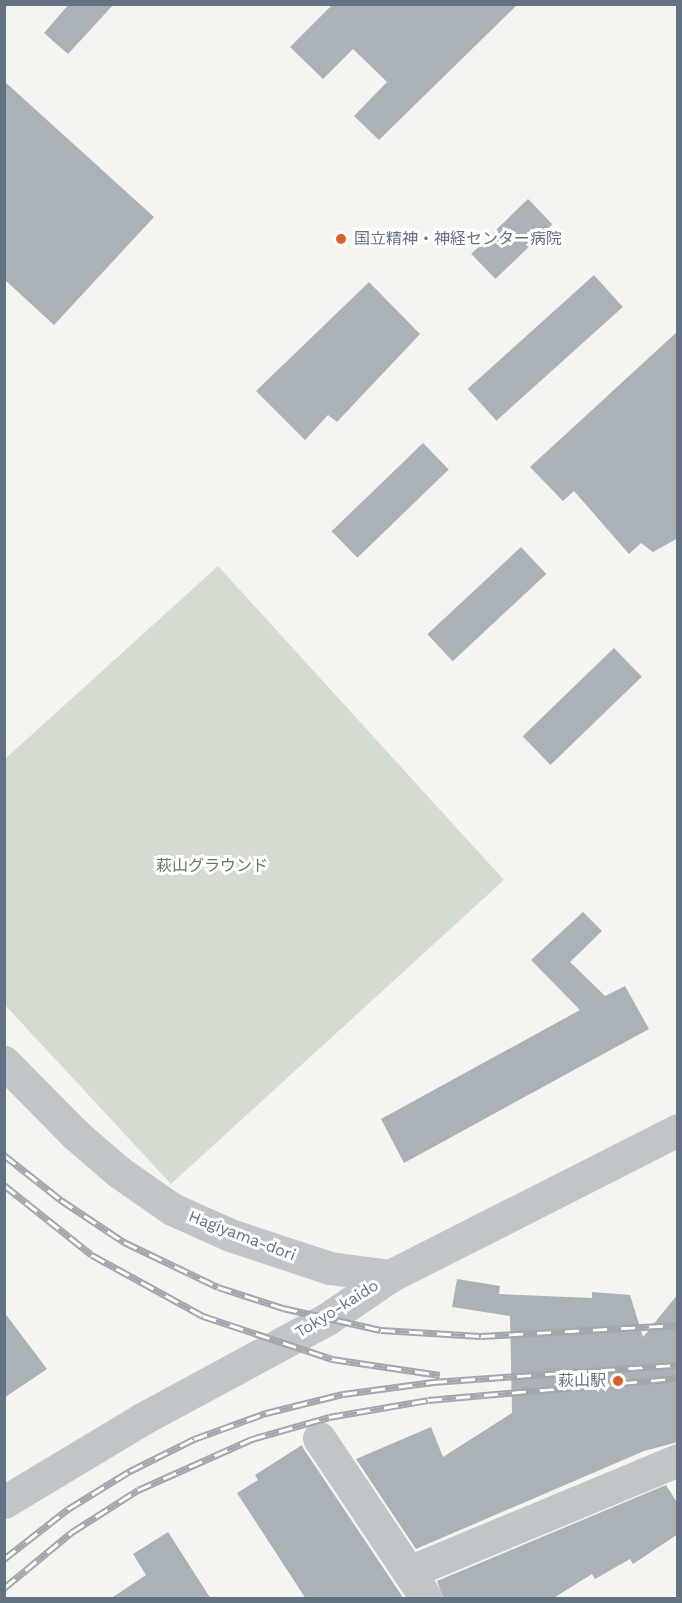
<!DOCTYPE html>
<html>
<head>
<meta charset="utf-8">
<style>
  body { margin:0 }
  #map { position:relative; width:682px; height:1603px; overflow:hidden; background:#f4f5f0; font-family:"Work Sans","Noto Sans JP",sans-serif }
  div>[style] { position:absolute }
  .green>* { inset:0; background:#d4dbd1 }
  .building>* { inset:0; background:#aab1b7; transform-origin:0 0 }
  .minor>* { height:33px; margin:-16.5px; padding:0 16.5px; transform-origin:16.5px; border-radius:16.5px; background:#c1c5c8 }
  .rail>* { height:7px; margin-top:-3.5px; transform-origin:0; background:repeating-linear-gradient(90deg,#fff 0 14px,#a2a7ad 0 28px); box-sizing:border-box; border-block:2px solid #a2a7ad }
  .dots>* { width:16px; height:16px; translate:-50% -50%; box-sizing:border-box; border:3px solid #fff; border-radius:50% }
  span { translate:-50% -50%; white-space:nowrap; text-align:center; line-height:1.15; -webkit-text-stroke:6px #fff; paint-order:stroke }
  .poi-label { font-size:16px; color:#637282 }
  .left { translate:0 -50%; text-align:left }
  .right { translate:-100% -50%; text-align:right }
  .park-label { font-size:16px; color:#657962 }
  .street-label { font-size:16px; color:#637282 }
  .frame { position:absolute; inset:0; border:6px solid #637282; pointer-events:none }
</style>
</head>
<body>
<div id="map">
  <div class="green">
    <i style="clip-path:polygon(218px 566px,504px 880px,171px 1184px,5px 1005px,5px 759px)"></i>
  </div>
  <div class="building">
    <i style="clip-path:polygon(69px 4px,114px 4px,68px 54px,44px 33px)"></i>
    <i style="clip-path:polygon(333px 4px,518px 4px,379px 140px,354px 116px,387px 82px,353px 49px,323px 79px,290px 47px)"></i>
    <i style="clip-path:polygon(4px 81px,154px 217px,54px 325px,4px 279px)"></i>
    <i style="left:528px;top:199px;width:35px;height:79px;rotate:46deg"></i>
    <i style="left:594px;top:275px;width:43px;height:170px;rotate:48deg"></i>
    <i style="clip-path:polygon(369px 282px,420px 334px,337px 422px,328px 415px,305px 440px,256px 391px)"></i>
    <i style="clip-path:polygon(678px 331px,678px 538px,653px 552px,641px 543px,629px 554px,574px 491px,563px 501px,530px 467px)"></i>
    <i style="left:423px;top:443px;width:37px;height:127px;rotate:46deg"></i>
    <i style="left:521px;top:547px;width:37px;height:128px;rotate:47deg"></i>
    <i style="left:614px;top:648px;width:40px;height:127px;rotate:46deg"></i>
    <i style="clip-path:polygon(583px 912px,602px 931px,570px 962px,605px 996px,625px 986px,649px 1029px,404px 1163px,381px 1119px,580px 1010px,531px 960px)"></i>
    <i style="clip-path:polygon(457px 1279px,500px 1286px,499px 1294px,592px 1298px,592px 1292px,630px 1295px,643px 1337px,678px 1294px,678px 1442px,644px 1451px,416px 1549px,356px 1459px,431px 1427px,443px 1457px,512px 1413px,510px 1316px,452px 1307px)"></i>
    <i style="clip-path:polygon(4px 1312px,47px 1369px,4px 1398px)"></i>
    <i style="clip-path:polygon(302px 1445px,303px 1448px,404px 1599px,306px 1599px,237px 1493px,258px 1480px,255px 1475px)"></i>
    <i style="clip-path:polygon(666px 1485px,678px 1504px,678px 1534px,633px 1564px,630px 1559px,595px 1579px,592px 1574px,552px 1599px,444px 1599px,437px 1581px)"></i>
    <i style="clip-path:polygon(168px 1532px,211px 1599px,110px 1599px,146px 1575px,133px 1554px)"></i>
  </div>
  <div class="minor">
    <i style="left:4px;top:1062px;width:101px;rotate:45.4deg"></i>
    <i style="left:75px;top:1134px;width:58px;rotate:40.8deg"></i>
    <i style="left:119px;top:1172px;width:65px;rotate:34.9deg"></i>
    <i style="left:172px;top:1209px;width:64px;rotate:24.1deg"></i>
    <i style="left:230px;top:1235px;width:105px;rotate:18.3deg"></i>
    <i style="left:330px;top:1268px;width:61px;rotate:7.6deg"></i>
    <i style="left:319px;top:1438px;width:192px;rotate:56.2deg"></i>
    <i style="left:4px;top:1502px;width:161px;rotate:-31deg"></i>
    <i style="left:142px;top:1419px;width:210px;rotate:-28.4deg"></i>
    <i style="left:327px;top:1319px;width:76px;rotate:-34.3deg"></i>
    <i style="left:390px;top:1276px;width:323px;rotate:-26.9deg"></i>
    <i style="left:409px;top:1572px;width:291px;rotate:-22.6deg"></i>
  </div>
  <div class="rail">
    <i style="left:4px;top:1155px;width:73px;rotate:38.3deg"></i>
    <i style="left:61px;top:1200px;width:76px;rotate:33.7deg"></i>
    <i style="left:124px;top:1242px;width:104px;rotate:25.6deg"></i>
    <i style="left:218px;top:1287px;width:68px;rotate:17.9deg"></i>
    <i style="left:283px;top:1308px;width:100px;rotate:12.7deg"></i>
    <i style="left:381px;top:1330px;width:100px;rotate:3.4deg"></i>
    <i style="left:481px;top:1336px;width:197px;rotate:-3.2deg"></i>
    <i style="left:4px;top:1185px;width:112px;rotate:38.5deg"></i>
    <i style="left:92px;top:1255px;width:127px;rotate:28.8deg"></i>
    <i style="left:203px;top:1316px;width:136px;rotate:18.4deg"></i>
    <i style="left:332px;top:1359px;width:109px;rotate:8.4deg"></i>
    <i style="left:4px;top:1559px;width:81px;rotate:-38deg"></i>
    <i style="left:68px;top:1509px;width:73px;rotate:-31.5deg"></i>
    <i style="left:130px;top:1471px;width:72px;rotate:-26.6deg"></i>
    <i style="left:194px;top:1439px;width:77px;rotate:-19.9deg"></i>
    <i style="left:266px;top:1413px;width:79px;rotate:-13.9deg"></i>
    <i style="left:343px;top:1394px;width:91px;rotate:-7.6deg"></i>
    <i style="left:433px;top:1382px;width:246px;rotate:-4deg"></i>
    <i style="left:4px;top:1588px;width:88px;rotate:-39.5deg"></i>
    <i style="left:72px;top:1532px;width:78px;rotate:-32.5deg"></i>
    <i style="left:138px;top:1490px;width:125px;rotate:-24.1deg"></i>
    <i style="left:252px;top:1439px;width:80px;rotate:-15.9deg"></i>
    <i style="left:329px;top:1417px;width:100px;rotate:-9.7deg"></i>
    <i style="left:428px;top:1400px;width:251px;rotate:-5deg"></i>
  </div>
  <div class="dots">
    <i style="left:341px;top:239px;background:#e35e22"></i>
    <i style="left:618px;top:1381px;background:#e35e22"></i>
  </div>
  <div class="poi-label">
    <span class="left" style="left:354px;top:239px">国立精神・神経センター病院</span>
    <span class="right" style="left:606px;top:1381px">萩山駅</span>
  </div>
  <div class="park-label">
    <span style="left:212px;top:866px">萩山グラウンド</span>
  </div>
  <div class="street-label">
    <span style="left:242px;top:1236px;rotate:21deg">Hagiyama-dori</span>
    <span style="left:337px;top:1309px;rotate:-32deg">Tokyo-kaido</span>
  </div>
  <div class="frame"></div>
</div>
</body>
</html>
